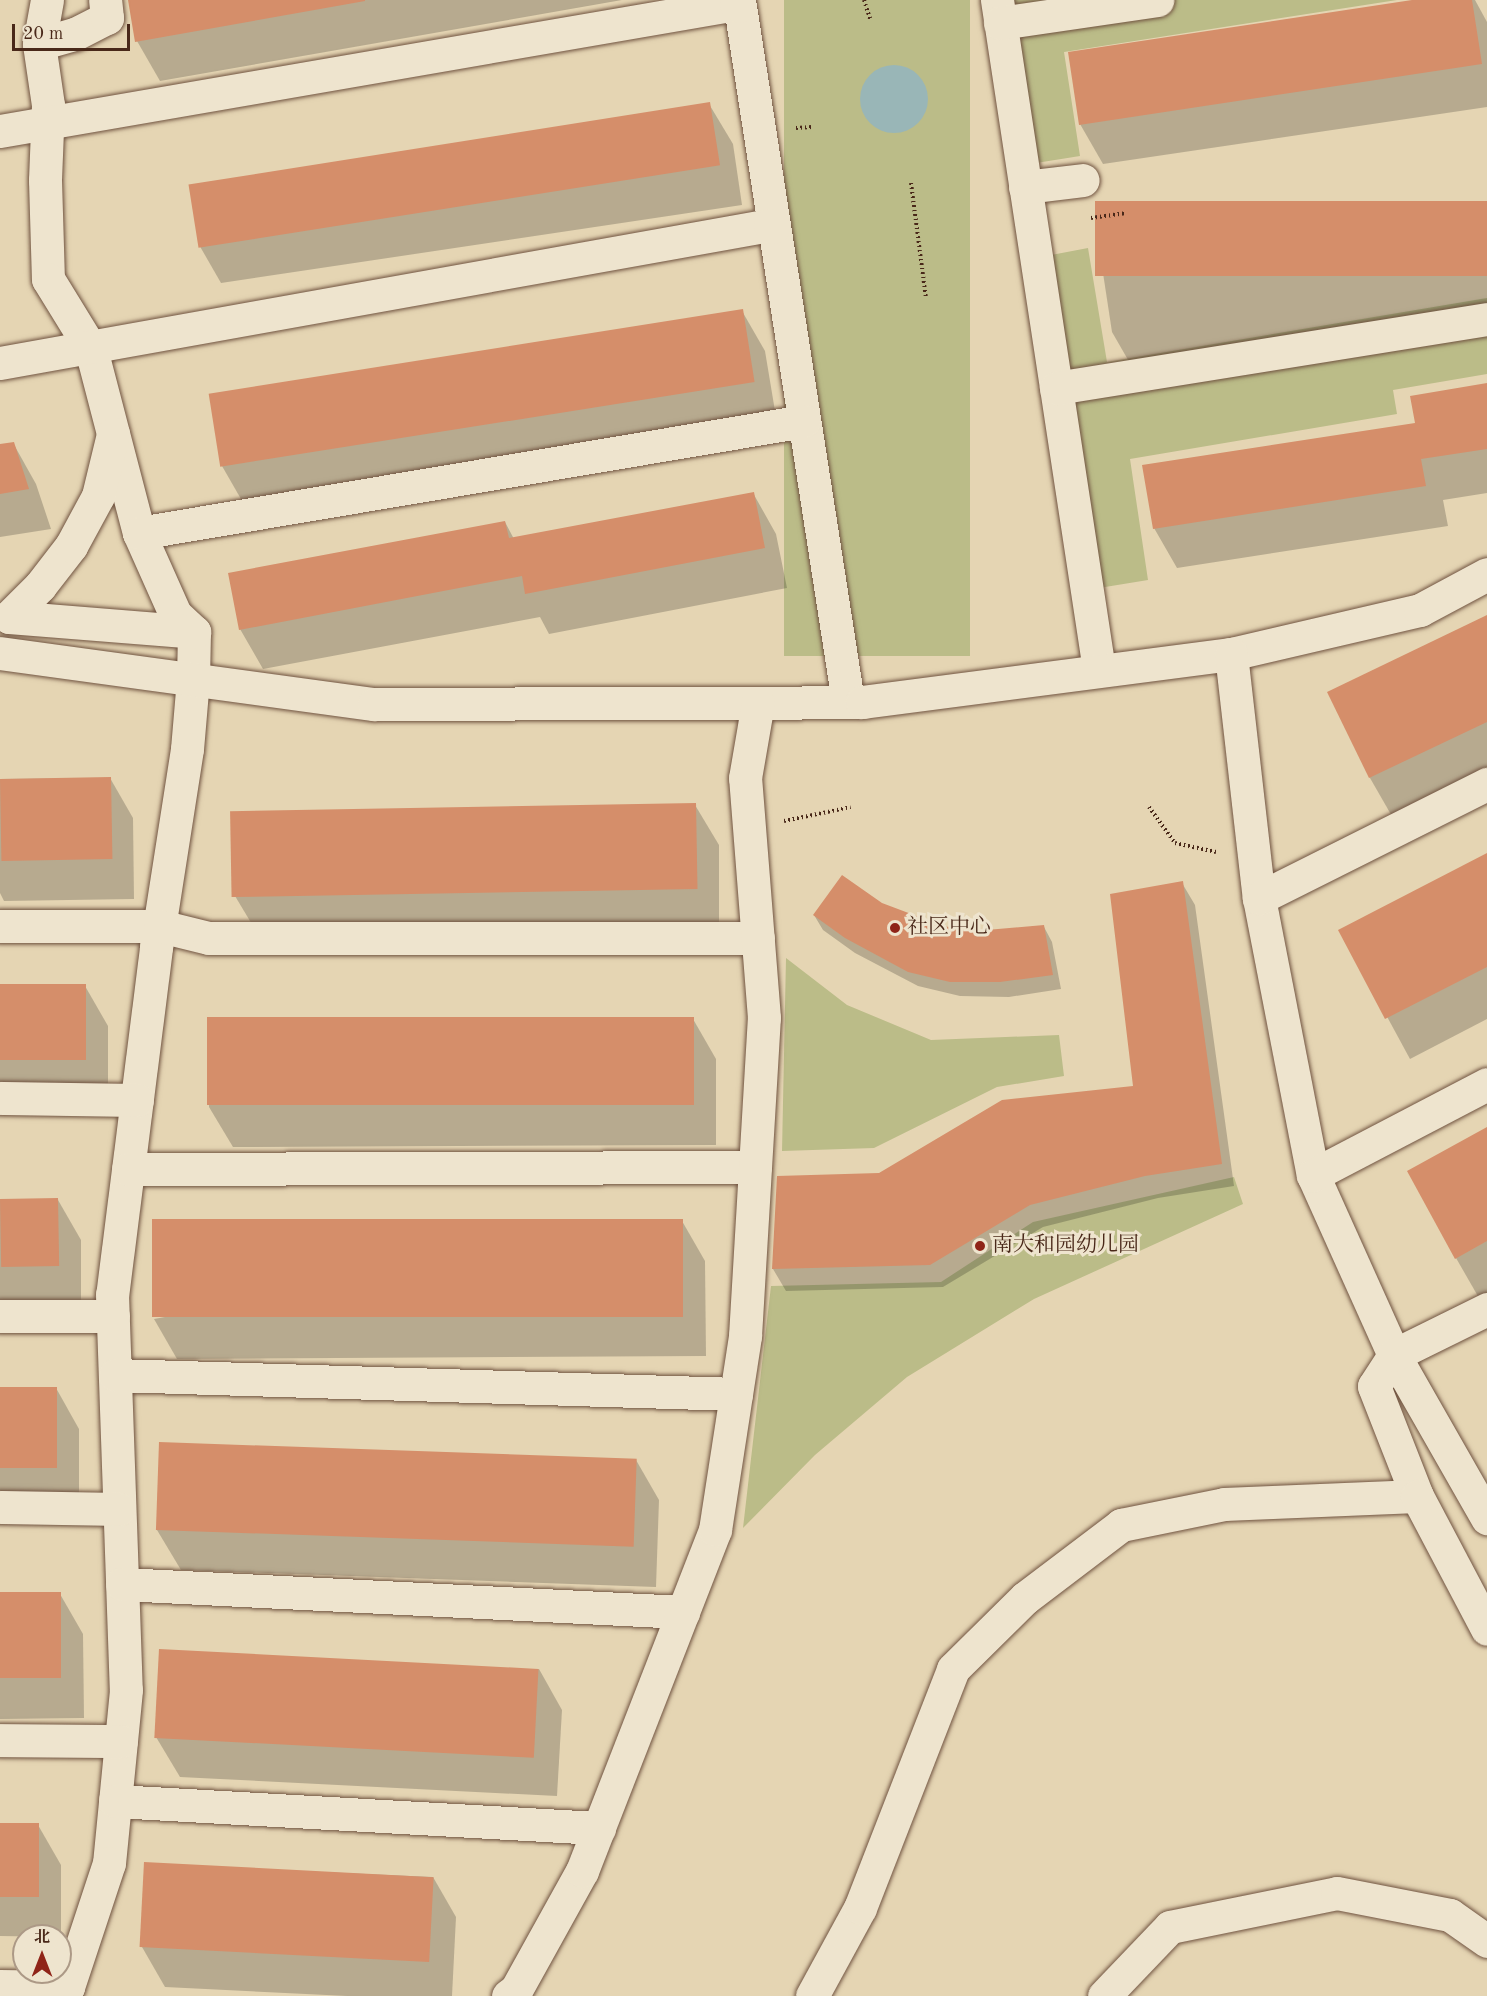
<!DOCTYPE html>
<html>
<head>
<meta charset="utf-8">
<style>
  body { margin:0 }
  #map { position:relative; width:1487px; height:1996px; overflow:hidden; background:#e5d5b3; font-family:"Old Standard TT","Noto Serif SC",serif }
  div>[style] { position:absolute }
  .green>* { inset:0; background:#bbbc88; transform-origin:0 0 }
  .water>* { inset:0; background:#99b6b7 }
  .round { border-radius:50% }
  .shadow>* { inset:0; background:#0003 }
  .building>* { inset:0; background:#d58e6a; transform-origin:0 0 }
  .path>* { height:4px; margin-top:-2px; transform-origin:0; background:repeating-linear-gradient(90deg,#492819 0 1.5px,transparent 0 4.5px) }
  .roads { filter:drop-shadow(0 0 2px #705340) drop-shadow(0 0 2px #705340) }
  .minor>* { height:33px; margin:-16.5px; padding:0 16.5px; transform-origin:16.5px; border-radius:16.5px; background:#eee4ce }
  .dots>* { width:16px; height:16px; translate:-50% -50%; box-sizing:border-box; border:3px solid #eee4ce; border-radius:50% }
  span { translate:-50% -50%; white-space:nowrap; text-align:center; line-height:1.15; -webkit-text-stroke:6px #eee4ce; paint-order:stroke }
  .poi-label { font-size:21px; color:#492819 }
  .left { translate:0 -50%; text-align:left }
  .north { position:absolute; left:12px; top:1924px; width:60px; height:60px; box-sizing:border-box; background:#eee4ce; border:2px solid #ac9986; border-radius:50%; rotate:0deg; font-size:16px; font-weight:700; line-height:24px; text-align:center; color:#492819 }
  .north::after { content:''; display:block; margin:auto; width:21px; height:27px; background:#8f2418; clip-path:polygon(50% 0,100% 100%,50% 72%,0 100%) }
  .scale { position:absolute; left:12px; top:24px; width:118px; height:27px; box-sizing:border-box; border:3px solid #492819; border-top:0; padding-left:8px; font-size:18px; line-height:21px; white-space:nowrap; color:#492819; -webkit-text-stroke:4px #eee4ce; paint-order:stroke }
</style>
</head>
<body>
<div id="map">
  <div class="green">
    <i style="left:784px;top:0;width:186px;height:656px"></i>
    <i style="clip-path:polygon(1010px 0,1397px 0,1064px 52px,1080px 156px,1036px 163px)"></i>
    <i style="clip-path:polygon(1088px 248px,1107px 362px,1487px 298px,1487px 374px,1393px 390px,1397px 414px,1130px 459px,1148px 580px,1099px 588px,1046px 256px)"></i>
    <i style="clip-path:polygon(786px 958px,847px 1005px,931px 1040px,1059px 1035px,1064px 1076px,997px 1087px,874px 1148px,782px 1151px)"></i>
    <i style="clip-path:polygon(1234px 1177px,1243px 1204px,1034px 1299px,907px 1377px,815px 1455px,743px 1528px,771px 1286px,941px 1282px,1033px 1222px)"></i>
  </div>
  <div class="water">
    <i class="round" style="left:860px;top:65px;width:68px;height:68px"></i>
  </div>
  <div class="shadow">
    <i style="clip-path:polygon(129px 0,622px 0,160px 81px,137px 41px)"></i>
    <i style="clip-path:polygon(1422px 0,1475px 0,1487px 22px,1487px 107px,1103px 164px,1080px 124px)"></i>
    <i style="clip-path:polygon(709px 104px,733px 144px,742px 205px,221px 283px,198px 243px)"></i>
    <i style="clip-path:polygon(1487px 203px,1487px 319px,1135px 372px,1112px 332px,1101px 260px)"></i>
    <i style="clip-path:polygon(742px 311px,765px 351px,777px 423px,245px 506px,222px 466px)"></i>
    <i style="clip-path:polygon(1487px 385px,1487px 493px,1443px 500px,1448px 526px,1177px 568px,1154px 528px,1416px 424px)"></i>
    <i style="clip-path:polygon(13px 443px,36px 484px,51px 529px,0 537px,0 446px)"></i>
    <i style="clip-path:polygon(753px 493px,776px 534px,787px 588px,549px 634px,540px 617px,263px 669px,240px 629px,505px 522px,514px 539px)"></i>
    <i style="clip-path:polygon(1487px 617px,1487px 773px,1393px 818px,1370px 778px,1329px 692px)"></i>
    <i style="clip-path:polygon(110px 778px,133px 818px,134px 899px,4px 901px,0 893px,0 779px)"></i>
    <i style="clip-path:polygon(695px 805px,719px 845px,719px 929px,256px 931px,232px 891px)"></i>
    <i style="clip-path:polygon(1487px 854px,1487px 1019px,1410px 1059px,1340px 930px)"></i>
    <i style="clip-path:polygon(1182px 883px,1195px 905px,1234px 1186px,1158px 1198px,1043px 1227px,943px 1287px,786px 1291px,773px 1269px,879px 1175px,1135px 1087px)"></i>
    <i style="clip-path:polygon(881px 905px,942px 927px,975px 933px,1044px 927px,1052px 942px,1061px 989px,1009px 997px,960px 996px,918px 986px,855px 953px,823px 930px,814px 915px)"></i>
    <i style="clip-path:polygon(0 986px,85px 986px,108px 1026px,108px 1100px,0 1100px)"></i>
    <i style="clip-path:polygon(693px 1019px,716px 1059px,716px 1145px,233px 1147px,209px 1107px,209px 1021px)"></i>
    <i style="clip-path:polygon(1487px 1129px,1487px 1294px,1479px 1298px,1456px 1258px)"></i>
    <i style="clip-path:polygon(0 1200px,58px 1200px,81px 1240px,81px 1306px,0 1306px)"></i>
    <i style="clip-path:polygon(682px 1221px,705px 1261px,706px 1356px,177px 1359px,154px 1319px)"></i>
    <i style="clip-path:polygon(56px 1388px,79px 1429px,79px 1508px,0 1508px,0 1389px)"></i>
    <i style="clip-path:polygon(636px 1460px,659px 1500px,656px 1587px,181px 1570px,157px 1530px)"></i>
    <i style="clip-path:polygon(0 1594px,60px 1594px,83px 1634px,84px 1718px,0 1719px)"></i>
    <i style="clip-path:polygon(539px 1669px,562px 1710px,557px 1796px,180px 1777px,156px 1737px)"></i>
    <i style="clip-path:polygon(0 1824px,38px 1825px,61px 1865px,61px 1937px,0 1936px)"></i>
    <i style="clip-path:polygon(146px 1864px,433px 1877px,456px 1917px,452px 1996px,347px 1996px,165px 1987px,142px 1947px)"></i>
  </div>
  <div class="building">
    <i style="clip-path:polygon(128px 0,365px 0,365px 1px,135px 42px)"></i>
    <i style="clip-path:polygon(1412px 0,1472px 0,1482px 64px,1079px 125px,1068px 52px)"></i>
    <i style="left:710px;top:102px;width:64px;height:528px;rotate:81deg"></i>
    <i style="left:1487px;top:201px;width:75px;height:392px;rotate:90deg"></i>
    <i style="left:743px;top:309px;width:74px;height:541px;rotate:81deg"></i>
    <i style="clip-path:polygon(1487px 383px,1487px 449px,1421px 459px,1426px 486px,1153px 529px,1142px 465px,1415px 423px,1410px 396px)"></i>
    <i style="clip-path:polygon(14px 442px,29px 489px,0 494px,0 444px)"></i>
    <i style="clip-path:polygon(754px 492px,765px 548px,525px 594px,522px 576px,239px 630px,228px 573px,505px 521px,509px 538px)"></i>
    <i style="clip-path:polygon(1487px 615px,1487px 722px,1369px 778px,1327px 692px)"></i>
    <i style="left:111px;top:777px;width:82px;height:111px;rotate:89deg"></i>
    <i style="left:696px;top:803px;width:86px;height:466px;rotate:89deg"></i>
    <i style="clip-path:polygon(1487px 853px,1487px 967px,1385px 1019px,1338px 930px)"></i>
    <i style="clip-path:polygon(842px 875px,882px 903px,943px 926px,975px 931px,1044px 925px,1053px 975px,1000px 982px,950px 982px,908px 972px,845px 938px,813px 915px)"></i>
    <i style="clip-path:polygon(1183px 881px,1222px 1164px,1145px 1176px,1030px 1205px,930px 1265px,772px 1269px,777px 1176px,879px 1173px,1002px 1100px,1133px 1086px,1110px 894px)"></i>
    <i style="left:0;top:984px;width:86px;height:76px"></i>
    <i style="left:694px;top:1017px;width:88px;height:487px;rotate:90deg"></i>
    <i style="clip-path:polygon(1487px 1127px,1487px 1241px,1455px 1259px,1407px 1171px)"></i>
    <i style="left:58px;top:1198px;width:68px;height:58px;rotate:89deg"></i>
    <i style="left:683px;top:1219px;width:98px;height:531px;rotate:90deg"></i>
    <i style="left:0;top:1387px;width:57px;height:81px"></i>
    <i style="left:159px;top:1442px;width:478px;height:88px;rotate:2deg"></i>
    <i style="left:61px;top:1592px;width:86px;height:61px;rotate:90deg"></i>
    <i style="left:159px;top:1649px;width:380px;height:89px;rotate:3deg"></i>
    <i style="left:0;top:1823px;width:39px;height:74px"></i>
    <i style="left:144px;top:1862px;width:290px;height:85px;rotate:3deg"></i>
  </div>
  <div class="path">
    <i style="left:864px;top:0;width:20px;rotate:72deg"></i>
    <i style="left:796px;top:128px;width:16px;rotate:-4deg"></i>
    <i style="left:911px;top:183px;width:116px;rotate:82.6deg"></i>
    <i style="left:1091px;top:218px;width:34px;rotate:-8deg"></i>
    <i style="left:1149px;top:807px;width:44px;rotate:54.2deg"></i>
    <i style="left:1175px;top:843px;width:42px;rotate:12.4deg"></i>
    <i style="left:784px;top:821px;width:68px;rotate:-11.8deg"></i>
  </div>
  <div class="roads">
    <div class="minor">
      <i style="left:47px;top:0;width:45px;rotate:100.3deg"></i>
      <i style="left:39px;top:44px;width:62px;rotate:81.6deg"></i>
      <i style="left:48px;top:105px;width:75px;rotate:92.3deg"></i>
      <i style="left:45px;top:180px;width:99px;rotate:88.3deg"></i>
      <i style="left:48px;top:279px;width:82px;rotate:58.4deg"></i>
      <i style="left:91px;top:349px;width:190px;rotate:75.4deg"></i>
      <i style="left:139px;top:533px;width:89px;rotate:66deg"></i>
      <i style="left:175px;top:614px;width:26px;rotate:43deg"></i>
      <i style="left:194px;top:632px;width:47px;rotate:91.2deg"></i>
      <i style="left:193px;top:679px;width:70px;rotate:94.9deg"></i>
      <i style="left:187px;top:749px;width:201px;rotate:98.9deg"></i>
      <i style="left:156px;top:948px;width:349px;rotate:97.2deg"></i>
      <i style="left:112px;top:1294px;width:396px;rotate:88deg"></i>
      <i style="left:126px;top:1690px;width:174px;rotate:95.6deg"></i>
      <i style="left:109px;top:1863px;width:131px;rotate:108.3deg"></i>
      <i style="left:68px;top:1987px;width:10px;rotate:119deg"></i>
      <i style="left:739px;top:0;width:710px;rotate:81.17deg"></i>
      <i style="left:997px;top:0;width:678px;rotate:81.34deg"></i>
      <i style="left:1000px;top:23px;width:159px;rotate:-8.3deg"></i>
      <i style="left:39px;top:44px;width:37px;rotate:-16deg"></i>
      <i style="left:75px;top:34px;width:36px;rotate:-27deg"></i>
      <i style="left:107px;top:18px;width:18px;rotate:-96deg"></i>
      <i style="left:0;top:131px;width:747px;rotate:-9.79deg"></i>
      <i style="left:736px;top:4px;width:4px;rotate:27deg"></i>
      <i style="left:1025px;top:187px;width:58px;rotate:-6.9deg"></i>
      <i style="left:0;top:363px;width:782px;rotate:-10.16deg"></i>
      <i style="left:770px;top:225px;width:4px;rotate:27deg"></i>
      <i style="left:1056px;top:388px;width:436px;rotate:-9.1deg"></i>
      <i style="left:139px;top:533px;width:674px;rotate:-9.56deg"></i>
      <i style="left:9px;top:617px;width:44px;rotate:-45deg"></i>
      <i style="left:40px;top:586px;width:51px;rotate:-52.2deg"></i>
      <i style="left:71px;top:546px;width:57px;rotate:-61.6deg"></i>
      <i style="left:98px;top:496px;width:64px;rotate:-76.4deg"></i>
      <i style="left:9px;top:617px;width:186px;rotate:4.6deg"></i>
      <i style="left:0;top:653px;width:377px;rotate:7.8deg"></i>
      <i style="left:374px;top:704px;width:488px;rotate:-0.2deg"></i>
      <i style="left:862px;top:702px;width:372px;rotate:-7.4deg"></i>
      <i style="left:1231px;top:654px;width:194px;rotate:-13.1deg"></i>
      <i style="left:1420px;top:610px;width:76px;rotate:-28.2deg"></i>
      <i style="left:1231px;top:654px;width:246px;rotate:83.5deg"></i>
      <i style="left:1259px;top:898px;width:282px;rotate:79deg"></i>
      <i style="left:1313px;top:1175px;width:197px;rotate:65.8deg"></i>
      <i style="left:1394px;top:1355px;width:188px;rotate:60.3deg"></i>
      <i style="left:1259px;top:898px;width:255px;rotate:-26.6deg"></i>
      <i style="left:0;top:926px;width:160px"></i>
      <i style="left:160px;top:926px;width:50px;rotate:13.8deg"></i>
      <i style="left:209px;top:938px;width:549px"></i>
      <i style="left:0;top:1098px;width:137px;rotate:0.8deg"></i>
      <i style="left:128px;top:1169px;width:627px;rotate:-0.18deg"></i>
      <i style="left:1313px;top:1175px;width:196px;rotate:-27.6deg"></i>
      <i style="left:0;top:1316px;width:113px"></i>
      <i style="left:115px;top:1375px;width:621px;rotate:1.75deg"></i>
      <i style="left:1417px;top:1496px;width:118px;rotate:-111.4deg"></i>
      <i style="left:1374px;top:1386px;width:37px;rotate:-57deg"></i>
      <i style="left:1394px;top:1355px;width:104px;rotate:-26.3deg"></i>
      <i style="left:0;top:1507px;width:119px;rotate:1deg"></i>
      <i style="left:122px;top:1584px;width:562px;rotate:2.86deg"></i>
      <i style="left:0;top:1740px;width:121px;rotate:0.5deg"></i>
      <i style="left:115px;top:1801px;width:485px;rotate:3.2deg"></i>
      <i style="left:0;top:1986px;width:68px;rotate:0.8deg"></i>
      <i style="left:508px;top:1996px;width:10px;rotate:-37deg"></i>
      <i style="left:516px;top:1990px;width:136px;rotate:-61deg"></i>
      <i style="left:582px;top:1871px;width:366px;rotate:-68.7deg"></i>
      <i style="left:715px;top:1530px;width:196px;rotate:-81.2deg"></i>
      <i style="left:745px;top:1336px;width:319px;rotate:-86.6deg"></i>
      <i style="left:764px;top:1018px;width:241px;rotate:-94.5deg"></i>
      <i style="left:745px;top:778px;width:76px;rotate:-80.2deg"></i>
      <i style="left:812px;top:1996px;width:100px;rotate:-61.4deg"></i>
      <i style="left:860px;top:1908px;width:256px;rotate:-68.7deg"></i>
      <i style="left:953px;top:1669px;width:101px;rotate:-44.6deg"></i>
      <i style="left:1025px;top:1598px;width:121px;rotate:-37.2deg"></i>
      <i style="left:1121px;top:1525px;width:105px;rotate:-11.5deg"></i>
      <i style="left:1224px;top:1504px;width:193px;rotate:-2.4deg"></i>
      <i style="left:1417px;top:1496px;width:150px;rotate:62.2deg"></i>
      <i style="left:1104px;top:1996px;width:95px;rotate:-46.3deg"></i>
      <i style="left:1170px;top:1927px;width:170px;rotate:-11.5deg"></i>
      <i style="left:1337px;top:1893px;width:115px;rotate:11deg"></i>
      <i style="left:1450px;top:1915px;width:45px;rotate:35.1deg"></i>
    </div>
  </div>
  <div class="dots">
    <i style="left:895px;top:928px;background:#8f2418"></i>
    <i style="left:980px;top:1246px;background:#8f2418"></i>
  </div>
  <div class="poi-label">
    <span class="left" style="left:907px;top:928px">社区中心</span>
    <span class="left" style="left:992px;top:1246px">南大和园幼儿园</span>
  </div>
  <div class="north">北</div>
  <div class="scale">20 m</div>
</div>
</body>
</html>
